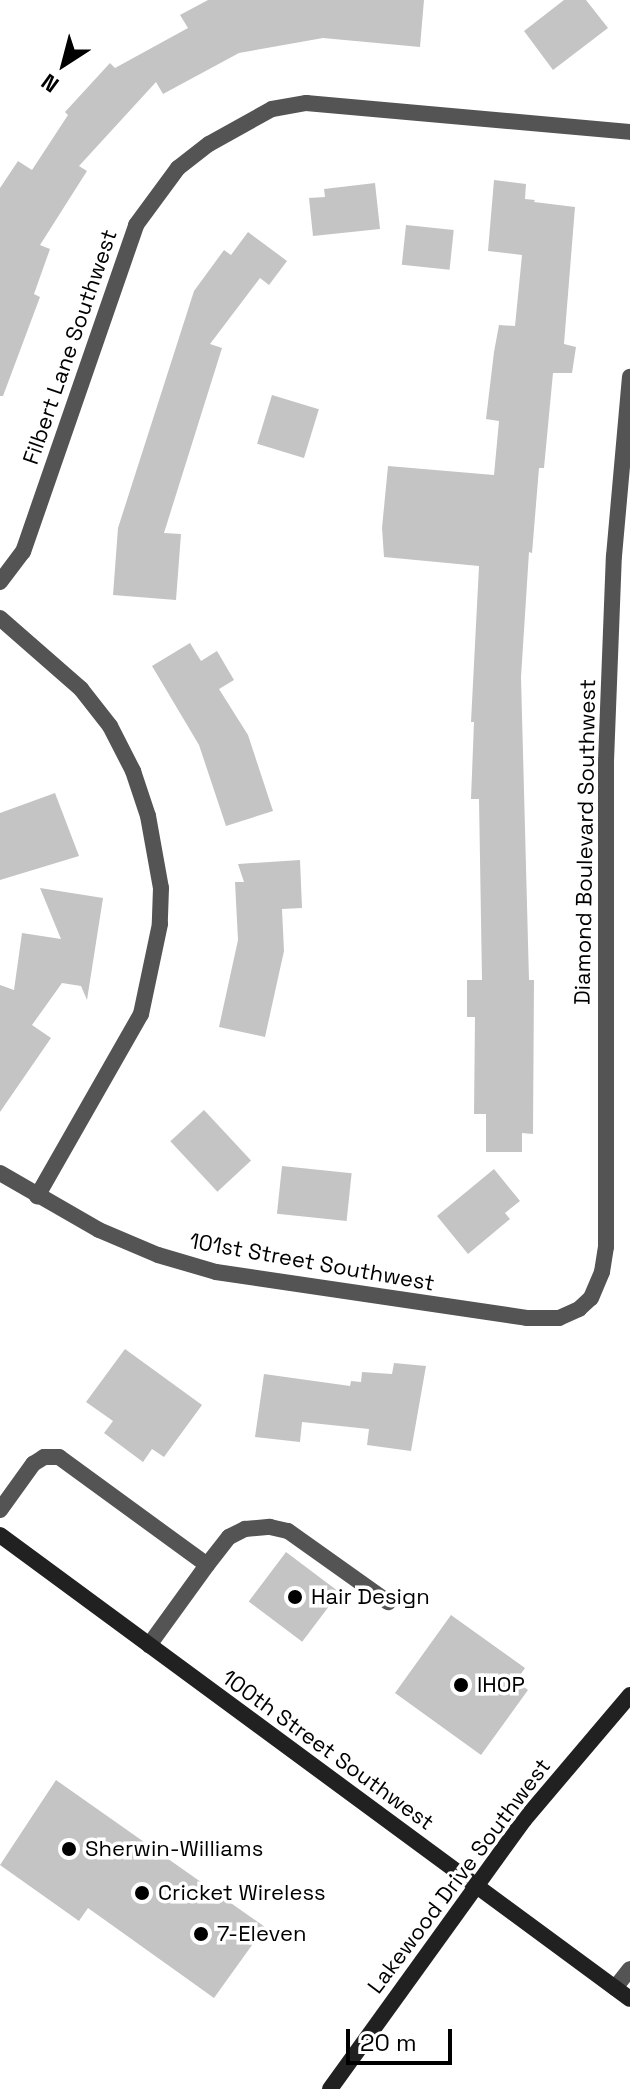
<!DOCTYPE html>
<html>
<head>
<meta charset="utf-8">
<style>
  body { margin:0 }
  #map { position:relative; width:630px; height:2089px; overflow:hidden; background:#fff; font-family:"Space Grotesk",sans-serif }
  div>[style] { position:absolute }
  .building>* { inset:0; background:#c4c4c4; transform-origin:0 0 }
  .service>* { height:16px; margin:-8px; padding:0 8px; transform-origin:8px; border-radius:8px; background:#545454 }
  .minor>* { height:16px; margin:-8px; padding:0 8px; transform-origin:8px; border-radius:8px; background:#545454 }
  .secondary>* { height:16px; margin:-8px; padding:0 8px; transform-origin:8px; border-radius:8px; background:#212121 }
  .dots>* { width:22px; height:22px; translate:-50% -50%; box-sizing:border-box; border:4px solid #fff; border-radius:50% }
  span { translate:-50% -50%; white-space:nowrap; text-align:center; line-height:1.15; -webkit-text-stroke:7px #fff; paint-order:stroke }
  .street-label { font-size:22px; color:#000 }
  .poi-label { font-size:22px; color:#000 }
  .left { translate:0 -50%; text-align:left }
  .north { position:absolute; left:24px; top:24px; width:80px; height:80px; -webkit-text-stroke:6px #fff; paint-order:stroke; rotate:216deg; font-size:22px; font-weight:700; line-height:32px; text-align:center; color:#000 }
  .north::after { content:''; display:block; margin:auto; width:28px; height:36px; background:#000; clip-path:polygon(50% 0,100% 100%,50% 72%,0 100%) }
  .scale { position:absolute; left:346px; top:2029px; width:106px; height:36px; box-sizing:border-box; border:4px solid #000; border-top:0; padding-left:10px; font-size:24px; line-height:28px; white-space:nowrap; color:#000; -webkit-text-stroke:6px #fff; paint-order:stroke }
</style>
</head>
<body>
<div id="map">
  <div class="building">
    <i style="clip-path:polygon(208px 0,424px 0,420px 47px,323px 38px,239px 53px,163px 94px,156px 82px,79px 166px,87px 171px,40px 245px,50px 249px,34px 294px,40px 297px,3px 396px,0 396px,0 188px,18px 161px,32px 170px,68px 115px,65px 112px,110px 63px,115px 68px,188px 28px,180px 15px)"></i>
    <i style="clip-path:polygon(564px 0,586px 0,608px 28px,553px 70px,524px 31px)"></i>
    <i style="clip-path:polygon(494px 180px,526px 184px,525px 199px,535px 200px,534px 202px,575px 207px,564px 344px,576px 347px,572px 373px,553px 373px,544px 468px,539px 468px,532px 553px,529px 552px,521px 677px,529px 980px,534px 980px,533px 1134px,522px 1133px,522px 1152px,486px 1152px,486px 1114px,474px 1114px,475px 1017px,467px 1017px,467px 980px,482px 980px,479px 799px,471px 799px,474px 722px,471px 722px,479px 566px,384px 557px,382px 528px,388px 466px,494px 475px,499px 421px,486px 419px,494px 352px,499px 325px,515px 326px,522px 255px,488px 251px)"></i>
    <i style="clip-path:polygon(375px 183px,380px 229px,313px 236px,309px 198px,325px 197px,324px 189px)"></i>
    <i style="left:406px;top:225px;width:48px;height:40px;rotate:6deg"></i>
    <i style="clip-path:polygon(248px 232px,287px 261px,269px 285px,260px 278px,210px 344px,222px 348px,164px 533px,181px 534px,176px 600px,113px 595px,118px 528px,194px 291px,224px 250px,231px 255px)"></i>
    <i style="left:272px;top:395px;width:49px;height:51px;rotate:17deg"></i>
    <i style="clip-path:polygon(190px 643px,201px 661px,217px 651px,234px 680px,219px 689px,248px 735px,273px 811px,226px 826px,199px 745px,152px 666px)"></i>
    <i style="clip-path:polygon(55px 793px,79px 856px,0 880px,0 813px)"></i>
    <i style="clip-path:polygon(300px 860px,302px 908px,282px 909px,284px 951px,265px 1037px,219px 1027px,238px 940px,235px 882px,244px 882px,238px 864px)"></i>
    <i style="clip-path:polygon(40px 888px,103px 898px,87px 1000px,81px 986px,62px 983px,32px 1025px,51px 1038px,0 1112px,0 985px,14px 990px,22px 933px,61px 939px)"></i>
    <i style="left:204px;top:1110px;width:69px;height:46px;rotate:47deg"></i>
    <i style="left:282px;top:1166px;width:70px;height:48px;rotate:6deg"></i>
    <i style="clip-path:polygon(494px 1169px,520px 1201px,505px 1213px,510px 1219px,468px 1254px,437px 1216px)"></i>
    <i style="clip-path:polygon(125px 1349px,202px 1405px,164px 1457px,152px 1449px,143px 1462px,104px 1433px,113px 1421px,86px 1402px)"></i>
    <i style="clip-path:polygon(394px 1363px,426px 1366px,411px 1451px,367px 1445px,369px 1429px,302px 1422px,300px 1442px,255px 1437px,264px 1374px,350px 1386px,351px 1381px,361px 1382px,362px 1372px,392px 1374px)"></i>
    <i style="left:286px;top:1552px;width:67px;height:62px;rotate:37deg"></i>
    <i style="clip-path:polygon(451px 1615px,525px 1668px,516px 1681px,528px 1690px,481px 1755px,395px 1693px)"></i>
    <i style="clip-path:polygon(56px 1780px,265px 1927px,214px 1998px,88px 1908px,79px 1921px,0 1865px)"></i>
  </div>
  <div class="service">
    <i style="left:0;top:1510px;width:57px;rotate:-54.3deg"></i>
    <i style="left:33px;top:1464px;width:13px;rotate:-32deg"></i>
    <i style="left:44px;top:1457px;width:15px"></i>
    <i style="left:59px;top:1457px;width:183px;rotate:36.1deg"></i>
    <i style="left:207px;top:1565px;width:99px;rotate:125.9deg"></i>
    <i style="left:207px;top:1565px;width:36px;rotate:-52deg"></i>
    <i style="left:229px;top:1537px;width:18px;rotate:-27deg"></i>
    <i style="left:245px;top:1529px;width:25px;rotate:-5deg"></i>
    <i style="left:270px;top:1527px;width:18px;rotate:13deg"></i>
    <i style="left:288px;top:1531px;width:123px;rotate:35.4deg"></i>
    <i style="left:615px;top:1988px;width:24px;rotate:-52deg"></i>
  </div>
  <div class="minor">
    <i style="left:0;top:582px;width:38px;rotate:-53deg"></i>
    <i style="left:23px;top:552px;width:346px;rotate:-70.9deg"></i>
    <i style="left:136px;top:225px;width:71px;rotate:-53.6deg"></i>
    <i style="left:178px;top:168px;width:39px;rotate:-38deg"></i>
    <i style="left:209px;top:144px;width:72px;rotate:-29.1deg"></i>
    <i style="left:272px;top:109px;width:35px;rotate:-10deg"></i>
    <i style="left:306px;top:103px;width:325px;rotate:5.1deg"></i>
    <i style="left:0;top:618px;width:108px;rotate:41.2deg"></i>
    <i style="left:81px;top:689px;width:47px;rotate:51.9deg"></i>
    <i style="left:110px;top:726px;width:51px;rotate:62.9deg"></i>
    <i style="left:133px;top:771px;width:47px;rotate:71.6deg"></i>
    <i style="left:148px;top:816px;width:73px;rotate:79.8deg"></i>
    <i style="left:161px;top:888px;width:36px;rotate:92deg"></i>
    <i style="left:160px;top:924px;width:92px;rotate:101.9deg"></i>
    <i style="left:141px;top:1014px;width:210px;rotate:119.7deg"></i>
    <i style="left:0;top:1173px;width:114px;rotate:29.9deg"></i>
    <i style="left:99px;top:1230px;width:64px;rotate:23deg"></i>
    <i style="left:158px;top:1255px;width:60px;rotate:16.3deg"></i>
    <i style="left:216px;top:1272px;width:314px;rotate:8.4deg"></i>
    <i style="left:527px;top:1318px;width:32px"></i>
    <i style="left:559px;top:1318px;width:22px;rotate:-24deg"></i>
    <i style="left:579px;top:1309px;width:16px;rotate:-43deg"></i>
    <i style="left:591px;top:1298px;width:28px;rotate:-67deg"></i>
    <i style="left:602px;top:1272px;width:25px;rotate:-81deg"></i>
    <i style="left:606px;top:1247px;width:486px;rotate:-90deg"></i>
    <i style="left:606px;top:761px;width:205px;rotate:-87.8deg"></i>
    <i style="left:614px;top:556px;width:180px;rotate:-84.9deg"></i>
  </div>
  <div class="secondary">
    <i style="left:0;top:1535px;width:782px;rotate:36.37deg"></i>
    <i style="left:330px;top:2089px;width:332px;rotate:-54.2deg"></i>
    <i style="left:524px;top:1820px;width:164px;rotate:-49.7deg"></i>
  </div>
  <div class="dots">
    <i style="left:295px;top:1597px;background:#000"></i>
    <i style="left:461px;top:1685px;background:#000"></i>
    <i style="left:69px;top:1849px;background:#000"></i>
    <i style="left:142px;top:1893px;background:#000"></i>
    <i style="left:201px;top:1934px;background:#000"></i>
  </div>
  <div class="street-label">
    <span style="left:70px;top:347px;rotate:-71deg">Filbert Lane Southwest</span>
    <span style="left:585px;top:842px;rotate:-89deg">Diamond Boulevard Southwest</span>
    <span style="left:312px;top:1262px;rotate:10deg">101st Street Southwest</span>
    <span style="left:328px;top:1750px;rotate:36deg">100th Street Southwest</span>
    <span style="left:459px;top:1876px;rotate:-53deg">Lakewood Drive Southwest</span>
  </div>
  <div class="poi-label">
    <span class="left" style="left:311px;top:1597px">Hair Design</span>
    <span class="left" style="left:477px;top:1685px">IHOP</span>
    <span class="left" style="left:85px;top:1849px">Sherwin-Williams</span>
    <span class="left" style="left:158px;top:1893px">Cricket Wireless</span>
    <span class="left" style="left:217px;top:1934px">7-Eleven</span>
  </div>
  <div class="north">N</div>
  <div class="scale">20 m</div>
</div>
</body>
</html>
